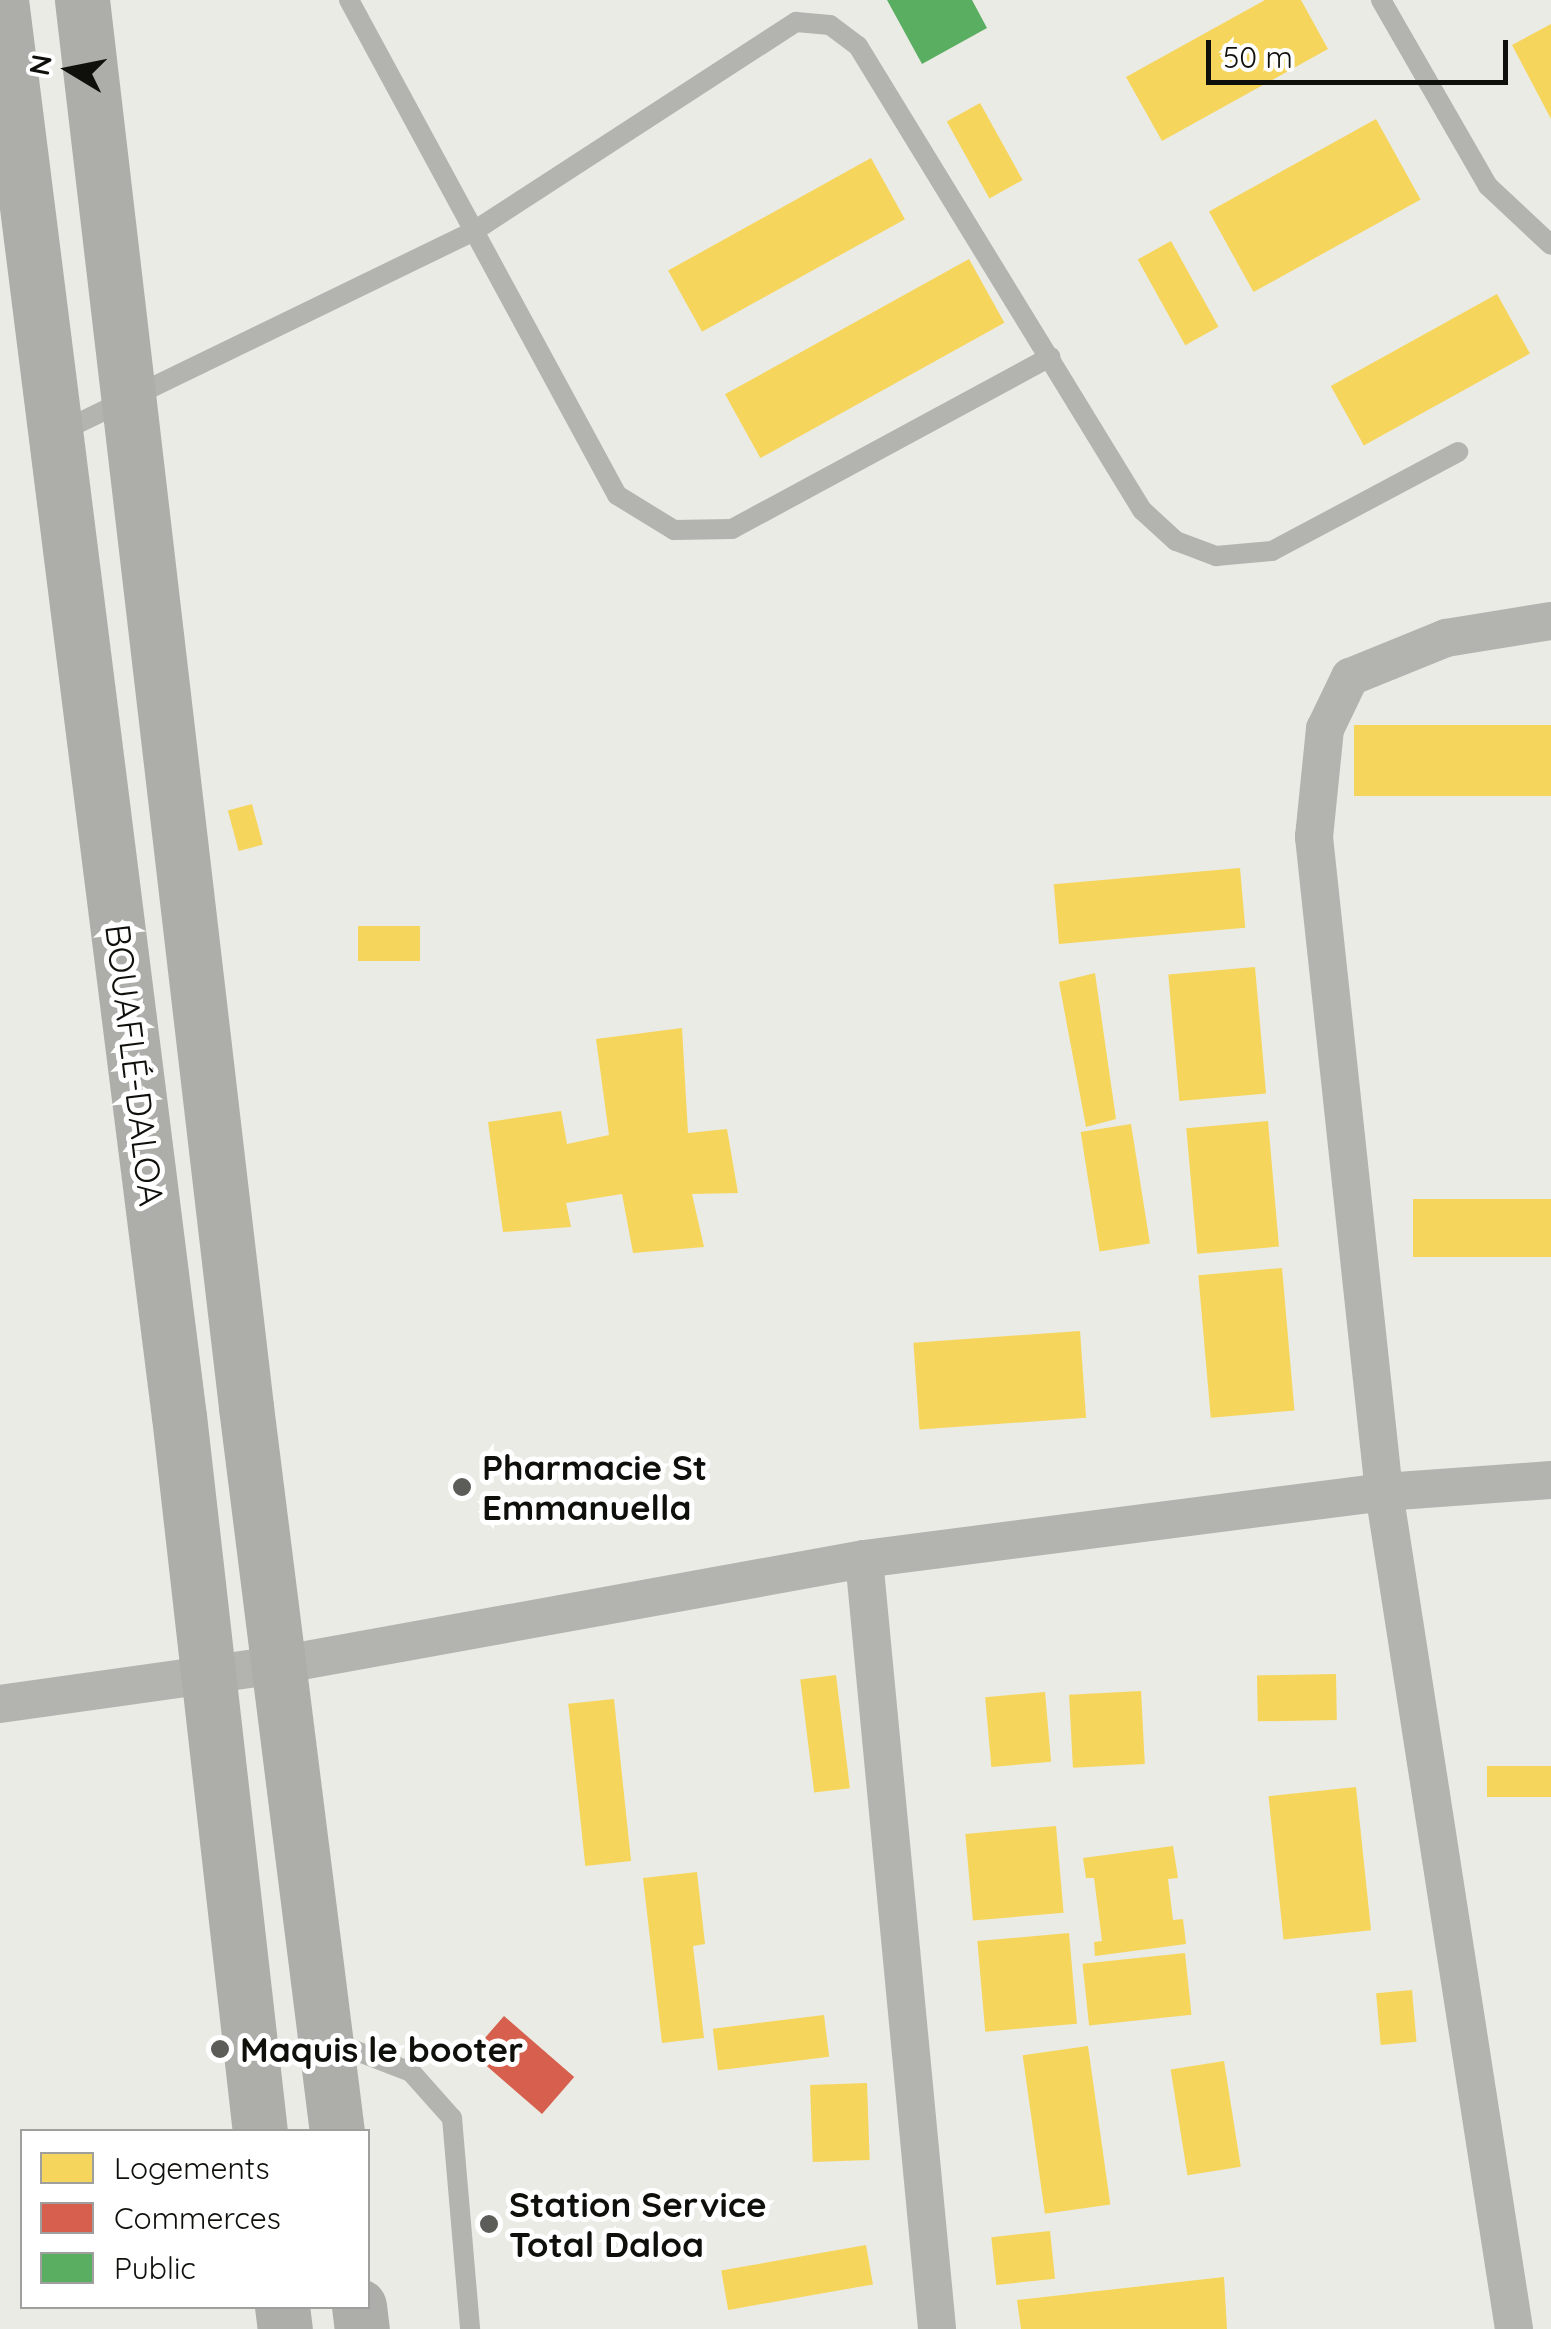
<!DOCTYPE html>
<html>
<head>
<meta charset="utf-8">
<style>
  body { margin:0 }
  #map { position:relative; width:1551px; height:2329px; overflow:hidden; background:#eaebe5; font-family:Quicksand,sans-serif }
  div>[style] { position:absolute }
  .homes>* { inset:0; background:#f6d55c; transform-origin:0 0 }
  .shops>* { inset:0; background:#d6604d; transform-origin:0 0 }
  .public>* { inset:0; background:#5aae61 }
  .service>* { height:20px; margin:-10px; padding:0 10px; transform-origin:10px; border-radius:10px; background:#b3b3b0 }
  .minor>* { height:38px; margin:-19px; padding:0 19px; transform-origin:19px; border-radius:19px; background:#b3b3b0 }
  .trunk>* { height:55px; margin:-27.5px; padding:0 27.5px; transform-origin:27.5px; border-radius:27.5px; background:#adadaa }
  .dots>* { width:28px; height:28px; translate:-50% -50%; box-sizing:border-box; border:5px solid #fff; border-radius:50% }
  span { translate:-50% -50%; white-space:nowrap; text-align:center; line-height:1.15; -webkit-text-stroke:10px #fff; paint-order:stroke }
  .street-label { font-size:35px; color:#0f100c }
  .poi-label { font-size:35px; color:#0f100c; font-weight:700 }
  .left { translate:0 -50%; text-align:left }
  .legend { position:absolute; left:20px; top:2129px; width:350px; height:180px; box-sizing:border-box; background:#fff; border:2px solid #9f9f9e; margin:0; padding:12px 18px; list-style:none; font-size:30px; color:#0f100c }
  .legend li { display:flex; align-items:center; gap:20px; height:50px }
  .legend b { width:50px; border:2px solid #9f9f9e }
  .north { position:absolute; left:20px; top:20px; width:100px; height:100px; -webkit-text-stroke:8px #fff; paint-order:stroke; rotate:280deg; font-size:28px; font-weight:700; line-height:40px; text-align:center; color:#0f100c }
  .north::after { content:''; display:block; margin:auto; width:35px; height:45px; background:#0f100c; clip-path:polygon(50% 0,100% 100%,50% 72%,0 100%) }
  .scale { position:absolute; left:1206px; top:40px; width:302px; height:45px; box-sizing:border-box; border:5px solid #0f100c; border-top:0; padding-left:12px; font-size:30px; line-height:35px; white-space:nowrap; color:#0f100c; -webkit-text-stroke:8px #fff; paint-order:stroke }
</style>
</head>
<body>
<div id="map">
  <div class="homes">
    <i style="clip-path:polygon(1265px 0,1301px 0,1328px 49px,1162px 141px,1126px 77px)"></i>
    <i style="clip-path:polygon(1551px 24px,1551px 119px,1512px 45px)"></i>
    <i style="left:980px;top:103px;width:88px;height:38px;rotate:61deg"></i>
    <i style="left:1376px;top:119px;width:92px;height:191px;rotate:61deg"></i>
    <i style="left:871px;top:158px;width:70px;height:232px;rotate:61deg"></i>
    <i style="left:1171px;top:241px;width:98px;height:38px;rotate:61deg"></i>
    <i style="left:969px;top:259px;width:73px;height:279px;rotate:61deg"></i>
    <i style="left:1497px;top:294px;width:68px;height:190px;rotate:61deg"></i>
    <i style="left:1551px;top:725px;width:71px;height:197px;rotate:90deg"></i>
    <i style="left:252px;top:804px;width:42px;height:25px;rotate:75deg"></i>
    <i style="left:1240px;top:868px;width:60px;height:187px;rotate:85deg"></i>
    <i style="left:420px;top:926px;width:35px;height:62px;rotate:90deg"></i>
    <i style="left:1255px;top:967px;width:127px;height:87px;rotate:85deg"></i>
    <i style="clip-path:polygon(1095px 973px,1116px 1119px,1086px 1127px,1059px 982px)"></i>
    <i style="clip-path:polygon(682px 1028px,688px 1133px,727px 1129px,738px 1193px,692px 1194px,704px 1247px,633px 1253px,622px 1194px,566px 1203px,571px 1227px,503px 1232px,488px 1122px,561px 1111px,567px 1144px,609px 1135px,596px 1039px)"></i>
    <i style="left:1268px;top:1121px;width:126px;height:82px;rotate:85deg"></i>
    <i style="left:1131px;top:1124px;width:121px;height:51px;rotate:81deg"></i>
    <i style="left:1551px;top:1199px;width:58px;height:138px;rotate:90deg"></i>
    <i style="left:1282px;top:1268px;width:143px;height:84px;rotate:85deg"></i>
    <i style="left:1080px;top:1331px;width:87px;height:167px;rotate:86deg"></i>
    <i style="left:1336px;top:1674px;width:46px;height:79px;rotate:89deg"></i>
    <i style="left:836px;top:1675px;width:114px;height:36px;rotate:83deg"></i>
    <i style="left:1141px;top:1691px;width:73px;height:72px;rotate:87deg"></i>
    <i style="left:1045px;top:1692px;width:70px;height:60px;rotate:85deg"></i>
    <i style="left:614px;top:1699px;width:163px;height:46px;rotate:84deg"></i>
    <i style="left:1551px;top:1766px;width:31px;height:64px;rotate:90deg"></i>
    <i style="left:1356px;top:1787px;width:144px;height:88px;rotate:84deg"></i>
    <i style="left:1056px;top:1826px;width:87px;height:91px;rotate:85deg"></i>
    <i style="clip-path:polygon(1173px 1846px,1178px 1878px,1168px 1879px,1173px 1920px,1183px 1919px,1186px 1944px,1095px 1956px,1094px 1942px,1102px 1941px,1094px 1878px,1086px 1878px,1083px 1858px)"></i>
    <i style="clip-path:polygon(697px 1872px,705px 1944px,693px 1946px,704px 2038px,662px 2043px,643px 1878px)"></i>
    <i style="left:1069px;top:1933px;width:91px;height:92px;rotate:85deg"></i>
    <i style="left:1185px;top:1953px;width:62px;height:103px;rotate:84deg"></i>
    <i style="left:1412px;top:1990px;width:52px;height:36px;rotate:85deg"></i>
    <i style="left:824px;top:2015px;width:42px;height:112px;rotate:83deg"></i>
    <i style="left:1088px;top:2046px;width:160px;height:66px;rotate:82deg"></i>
    <i style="left:1224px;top:2061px;width:107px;height:54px;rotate:81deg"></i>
    <i style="left:867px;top:2083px;width:77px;height:57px;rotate:88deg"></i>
    <i style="left:1050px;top:2231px;width:48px;height:59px;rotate:84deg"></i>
    <i style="left:866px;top:2245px;width:40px;height:147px;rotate:80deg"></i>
    <i style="clip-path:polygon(1224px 2277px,1227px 2329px,1021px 2329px,1017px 2300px)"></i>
  </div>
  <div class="shops">
    <i style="left:504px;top:2016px;width:93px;height:49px;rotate:41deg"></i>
  </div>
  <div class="public">
    <i style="clip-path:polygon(887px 0,972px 0,987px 28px,922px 64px)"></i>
  </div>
  <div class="service">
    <i style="left:349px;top:0;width:563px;rotate:61.57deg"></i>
    <i style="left:617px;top:495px;width:67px;rotate:31.6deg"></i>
    <i style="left:674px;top:530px;width:58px;rotate:-1deg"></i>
    <i style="left:732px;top:529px;width:362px;rotate:-28.4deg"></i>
    <i style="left:1381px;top:0;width:215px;rotate:60.1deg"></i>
    <i style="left:1488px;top:186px;width:86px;rotate:43.1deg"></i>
    <i style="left:58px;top:433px;width:462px;rotate:-25.9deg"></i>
    <i style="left:474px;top:231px;width:384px;rotate:-33deg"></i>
    <i style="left:796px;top:22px;width:34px;rotate:5deg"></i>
    <i style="left:830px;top:25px;width:35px;rotate:37deg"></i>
    <i style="left:858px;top:46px;width:544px;rotate:58.53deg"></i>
    <i style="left:1142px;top:510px;width:46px;rotate:42.4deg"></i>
    <i style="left:1176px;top:541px;width:43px;rotate:20.6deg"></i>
    <i style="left:1216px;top:556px;width:56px;rotate:-5.1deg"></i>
    <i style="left:1272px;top:551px;width:211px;rotate:-28deg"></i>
    <i style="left:333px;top:2042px;width:84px;rotate:21deg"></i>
    <i style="left:411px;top:2072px;width:62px;rotate:48.3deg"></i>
    <i style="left:452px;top:2118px;width:212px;rotate:85.1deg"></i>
  </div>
  <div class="minor">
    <i style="left:864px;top:1559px;width:773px;rotate:84.58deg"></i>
    <i style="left:0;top:1704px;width:282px;rotate:-8deg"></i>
    <i style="left:279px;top:1665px;width:595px;rotate:-10.27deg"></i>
    <i style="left:864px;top:1559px;width:524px;rotate:-7.34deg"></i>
    <i style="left:1384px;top:1492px;width:167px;rotate:-4.1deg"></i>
    <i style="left:1514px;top:2329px;width:847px;rotate:-98.83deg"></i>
    <i style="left:1384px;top:1492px;width:659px;rotate:-96.1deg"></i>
    <i style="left:1314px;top:837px;width:109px;rotate:-84.2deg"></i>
    <i style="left:1325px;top:729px;width:58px;rotate:-64.3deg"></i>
    <i style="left:1350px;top:677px;width:104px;rotate:-22.1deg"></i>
    <i style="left:1446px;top:638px;width:106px;rotate:-9.2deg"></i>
  </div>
  <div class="trunk">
    <i style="left:1px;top:0;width:1427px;rotate:82.84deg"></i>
    <i style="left:179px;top:1416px;width:721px;rotate:83.55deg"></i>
    <i style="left:82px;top:0;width:1417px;rotate:83.35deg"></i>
    <i style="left:246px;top:1407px;width:731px;rotate:82.85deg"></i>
    <i style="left:282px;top:2306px;width:23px;rotate:83deg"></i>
    <i style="left:359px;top:2306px;width:23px;rotate:83deg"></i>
  </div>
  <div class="dots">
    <i style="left:462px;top:1487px;background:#5c5d58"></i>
    <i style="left:220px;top:2049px;background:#5c5d58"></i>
    <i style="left:489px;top:2224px;background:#5c5d58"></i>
  </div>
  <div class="street-label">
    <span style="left:135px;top:1065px;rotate:83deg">BOUAFLÉ-DALOA</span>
  </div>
  <div class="poi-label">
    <span class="left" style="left:482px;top:1487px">Pharmacie St<br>Emmanuella</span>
    <span class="left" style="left:240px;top:2049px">Maquis le booter</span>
    <span class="left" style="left:509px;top:2224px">Station Service<br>Total Daloa</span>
  </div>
  <ul class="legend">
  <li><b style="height:28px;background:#f6d55c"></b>Logements</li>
  <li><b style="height:28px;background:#d6604d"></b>Commerces</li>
  <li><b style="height:28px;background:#5aae61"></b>Public</li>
  </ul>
  <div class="north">N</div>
  <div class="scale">50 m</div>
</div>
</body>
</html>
